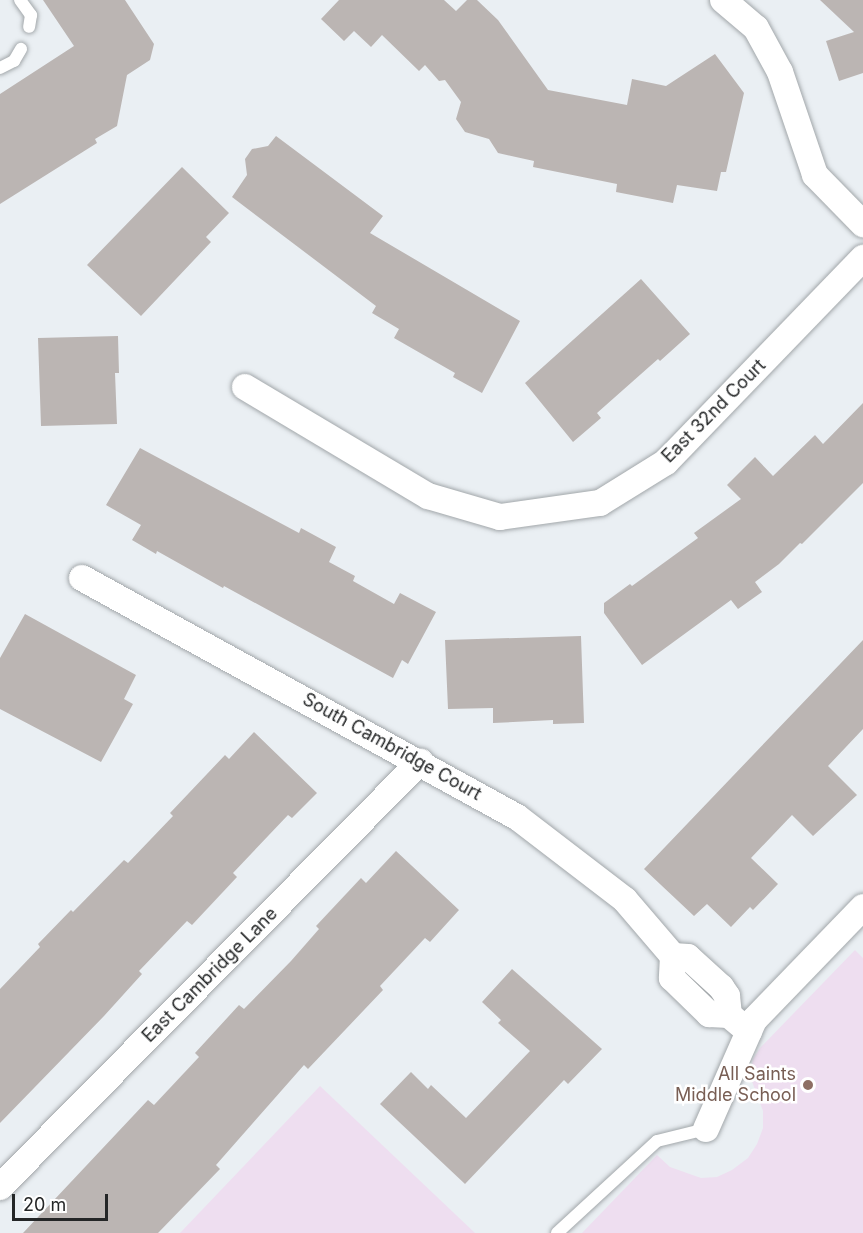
<!DOCTYPE html>
<html>
<head>
<meta charset="utf-8">
<style>
  body { margin:0 }
  #map { position:relative; width:863px; height:1233px; overflow:hidden; background:#eaeff3; font-family:Inter,sans-serif }
  div>[style] { position:absolute }
  .education>* { inset:0; background:#eedef0 }
  .building>* { inset:0; background:#bbb5b3 }
  .roads { filter:drop-shadow(0 0 2px #a2a7aa) drop-shadow(0 0 2px #a2a7aa) }
  .lane>* { height:12px; margin:-6px; padding:0 6px; transform-origin:6px; border-radius:6px; background:#fff }
  .street>* { height:26px; margin:-13px; padding:0 13px; transform-origin:13px; border-radius:13px; background:#fff }
  .dots>* { width:16px; height:16px; translate:-50% -50%; box-sizing:border-box; border:3px solid #fff; border-radius:50% }
  span { translate:-50% -50%; white-space:nowrap; text-align:center; line-height:1.15; -webkit-text-stroke:5px #fff; paint-order:stroke }
  .street-label { font-size:18px; color:#242627 }
  .education-label { font-size:18px; color:#785e54 }
  .right { translate:-100% -50%; text-align:right }
  .scale { position:absolute; left:12px; top:1194px; width:96px; height:27px; box-sizing:border-box; border:3px solid #242627; border-top:0; padding-left:8px; font-size:18px; line-height:21px; white-space:nowrap; color:#242627; -webkit-text-stroke:4px #fff; paint-order:stroke }
</style>
</head>
<body>
<div id="map">
  <div class="education">
    <i style="clip-path:polygon(855px 950px,863px 958px,863px 1233px,582px 1233px,657px 1155px,670px 1167px,701px 1178px,717px 1177px,732px 1170px,748px 1158px,757px 1144px,763px 1128px,763px 1111px,750px 1076px,753px 1059px,760px 1048px)"></i>
    <i style="clip-path:polygon(320px 1086px,475px 1233px,180px 1233px)"></i>
  </div>
  <div class="building">
    <i style="clip-path:polygon(43px 0,125px 0,154px 44px,150px 60px,127px 75px,117px 126px,95px 139px,97px 143px,0 204px,0 94px,74px 46px)"></i>
    <i style="clip-path:polygon(339px 0,444px 0,456px 11px,467px 0,477px 0,498px 20px,548px 90px,627px 105px,632px 79px,666px 86px,715px 54px,744px 93px,726px 172px,721px 172px,717px 191px,677px 185px,673px 203px,616px 192px,617px 184px,533px 167px,534px 161px,498px 153px,489px 139px,465px 132px,456px 119px,461px 102px,445px 80px,439px 81px,425px 65px,419px 71px,382px 35px,371px 47px,354px 31px,344px 41px,321px 19px)"></i>
    <i style="clip-path:polygon(820px 0,863px 0,863px 73px,839px 81px,826px 41px,854px 32px)"></i>
    <i style="clip-path:polygon(276px 136px,383px 216px,370px 233px,520px 321px,482px 393px,453px 377px,455px 373px,394px 338px,399px 329px,372px 313px,376px 306px,232px 197px,247px 175px,245px 159px,252px 149px,268px 146px)"></i>
    <i style="clip-path:polygon(182px 167px,229px 213px,206px 237px,211px 242px,141px 316px,87px 265px)"></i>
    <i style="clip-path:polygon(641px 279px,690px 334px,660px 361px,658px 359px,597px 413px,601px 418px,573px 442px,525px 383px)"></i>
    <i style="clip-path:polygon(118px 336px,119px 373px,115px 373px,117px 424px,41px 426px,38px 338px)"></i>
    <i style="clip-path:polygon(863px 403px,863px 483px,802px 544px,800px 543px,779px 564px,755px 582px,762px 592px,738px 609px,731px 600px,642px 665px,604px 613px,604px 603px,630px 584px,632px 586px,698px 538px,694px 533px,741px 499px,727px 485px,755px 457px,773px 476px,815px 435px,823px 444px)"></i>
    <i style="clip-path:polygon(140px 448px,299px 533px,301px 528px,336px 547px,329px 562px,355px 576px,353px 581px,394px 604px,400px 593px,436px 612px,408px 664px,402px 660px,393px 678px,224px 586px,223px 588px,157px 551px,156px 554px,132px 540px,141px 525px,106px 505px)"></i>
    <i style="clip-path:polygon(25px 614px,136px 675px,124px 699px,133px 704px,101px 762px,0 709px,0 658px)"></i>
    <i style="clip-path:polygon(581px 636px,584px 723px,553px 724px,553px 720px,493px 723px,493px 708px,448px 709px,445px 640px)"></i>
    <i style="clip-path:polygon(863px 640px,863px 729px,828px 766px,857px 795px,813px 836px,792px 815px,751px 858px,778px 884px,753px 910px,750px 907px,731px 927px,707px 904px,694px 916px,644px 869px)"></i>
    <i style="clip-path:polygon(254px 732px,317px 793px,292px 818px,288px 815px,233px 873px,237px 877px,192px 925px,187px 921px,139px 971px,142px 974px,104px 1016px,0 1123px,0 989px,40px 947px,38px 944px,71px 910px,73px 912px,124px 860px,128px 863px,173px 816px,170px 813px,225px 755px,229px 759px)"></i>
    <i style="clip-path:polygon(396px 851px,459px 910px,430px 942px,425px 938px,380px 986px,383px 990px,308px 1069px,304px 1065px,216px 1165px,220px 1169px,158px 1233px,23px 1233px,148px 1100px,154px 1105px,199px 1057px,195px 1053px,239px 1005px,244px 1009px,291px 961px,319px 929px,316px 926px,361px 878px,366px 883px)"></i>
    <i style="clip-path:polygon(512px 969px,602px 1049px,568px 1084px,564px 1080px,465px 1184px,380px 1104px,411px 1072px,428px 1089px,431px 1085px,466px 1118px,530px 1051px,498px 1023px,501px 1020px,482px 1002px)"></i>
  </div>
  <div class="roads">
    <div class="lane">
      <i style="left:20px;top:0;width:19px;rotate:54deg"></i>
      <i style="left:31px;top:15px;width:12px;rotate:99deg"></i>
      <i style="left:0;top:68px;width:16px;rotate:-27deg"></i>
      <i style="left:14px;top:61px;width:14px;rotate:-60deg"></i>
      <i style="left:557px;top:1233px;width:136px;rotate:-42.6deg"></i>
      <i style="left:657px;top:1141px;width:50px;rotate:-13.8deg"></i>
    </div>
    <div class="street">
      <i style="left:723px;top:0;width:43px;rotate:40.3deg"></i>
      <i style="left:756px;top:28px;width:50px;rotate:61.4deg"></i>
      <i style="left:780px;top:72px;width:109px;rotate:71.2deg"></i>
      <i style="left:815px;top:175px;width:69px;rotate:45.6deg"></i>
      <i style="left:245px;top:387px;width:213px;rotate:30.8deg"></i>
      <i style="left:428px;top:496px;width:75px;rotate:16.3deg"></i>
      <i style="left:500px;top:517px;width:101px;rotate:-8deg"></i>
      <i style="left:600px;top:503px;width:78px;rotate:-31.8deg"></i>
      <i style="left:666px;top:462px;width:284px;rotate:-46deg"></i>
      <i style="left:82px;top:578px;width:496px;rotate:28.8deg"></i>
      <i style="left:517px;top:817px;width:136px;rotate:37.5deg"></i>
      <i style="left:625px;top:900px;width:74px;rotate:49.4deg"></i>
      <i style="left:673px;top:956px;width:22px;rotate:93deg"></i>
      <i style="left:672px;top:978px;width:52px;rotate:44.2deg"></i>
      <i style="left:709px;top:1014px;width:20px;rotate:3deg"></i>
      <i style="left:729px;top:1015px;width:26px;rotate:40deg"></i>
      <i style="left:673px;top:956px;width:15px;rotate:4deg"></i>
      <i style="left:688px;top:957px;width:45px;rotate:42.3deg"></i>
      <i style="left:721px;top:987px;width:11px;rotate:56deg"></i>
      <i style="left:727px;top:996px;width:19px;rotate:84deg"></i>
      <i style="left:706px;top:1129px;width:119px;rotate:-66.2deg"></i>
      <i style="left:754px;top:1020px;width:157px;rotate:-46deg"></i>
      <i style="left:0;top:1187px;width:598px;rotate:-45.34deg"></i>
    </div>
  </div>
  <div class="dots">
    <i style="left:808px;top:1085px;background:#8d6e63"></i>
  </div>
  <div class="street-label">
    <span style="left:714px;top:411px;rotate:-45deg">East 32nd Court</span>
    <span style="left:392px;top:747px;rotate:29deg">South Cambridge Court</span>
    <span style="left:210px;top:975px;rotate:-45deg">East Cambridge Lane</span>
  </div>
  <div class="education-label">
    <span class="right" style="left:796px;top:1085px">All Saints<br>Middle School</span>
  </div>
  <div class="scale">20 m</div>
</div>
</body>
</html>
